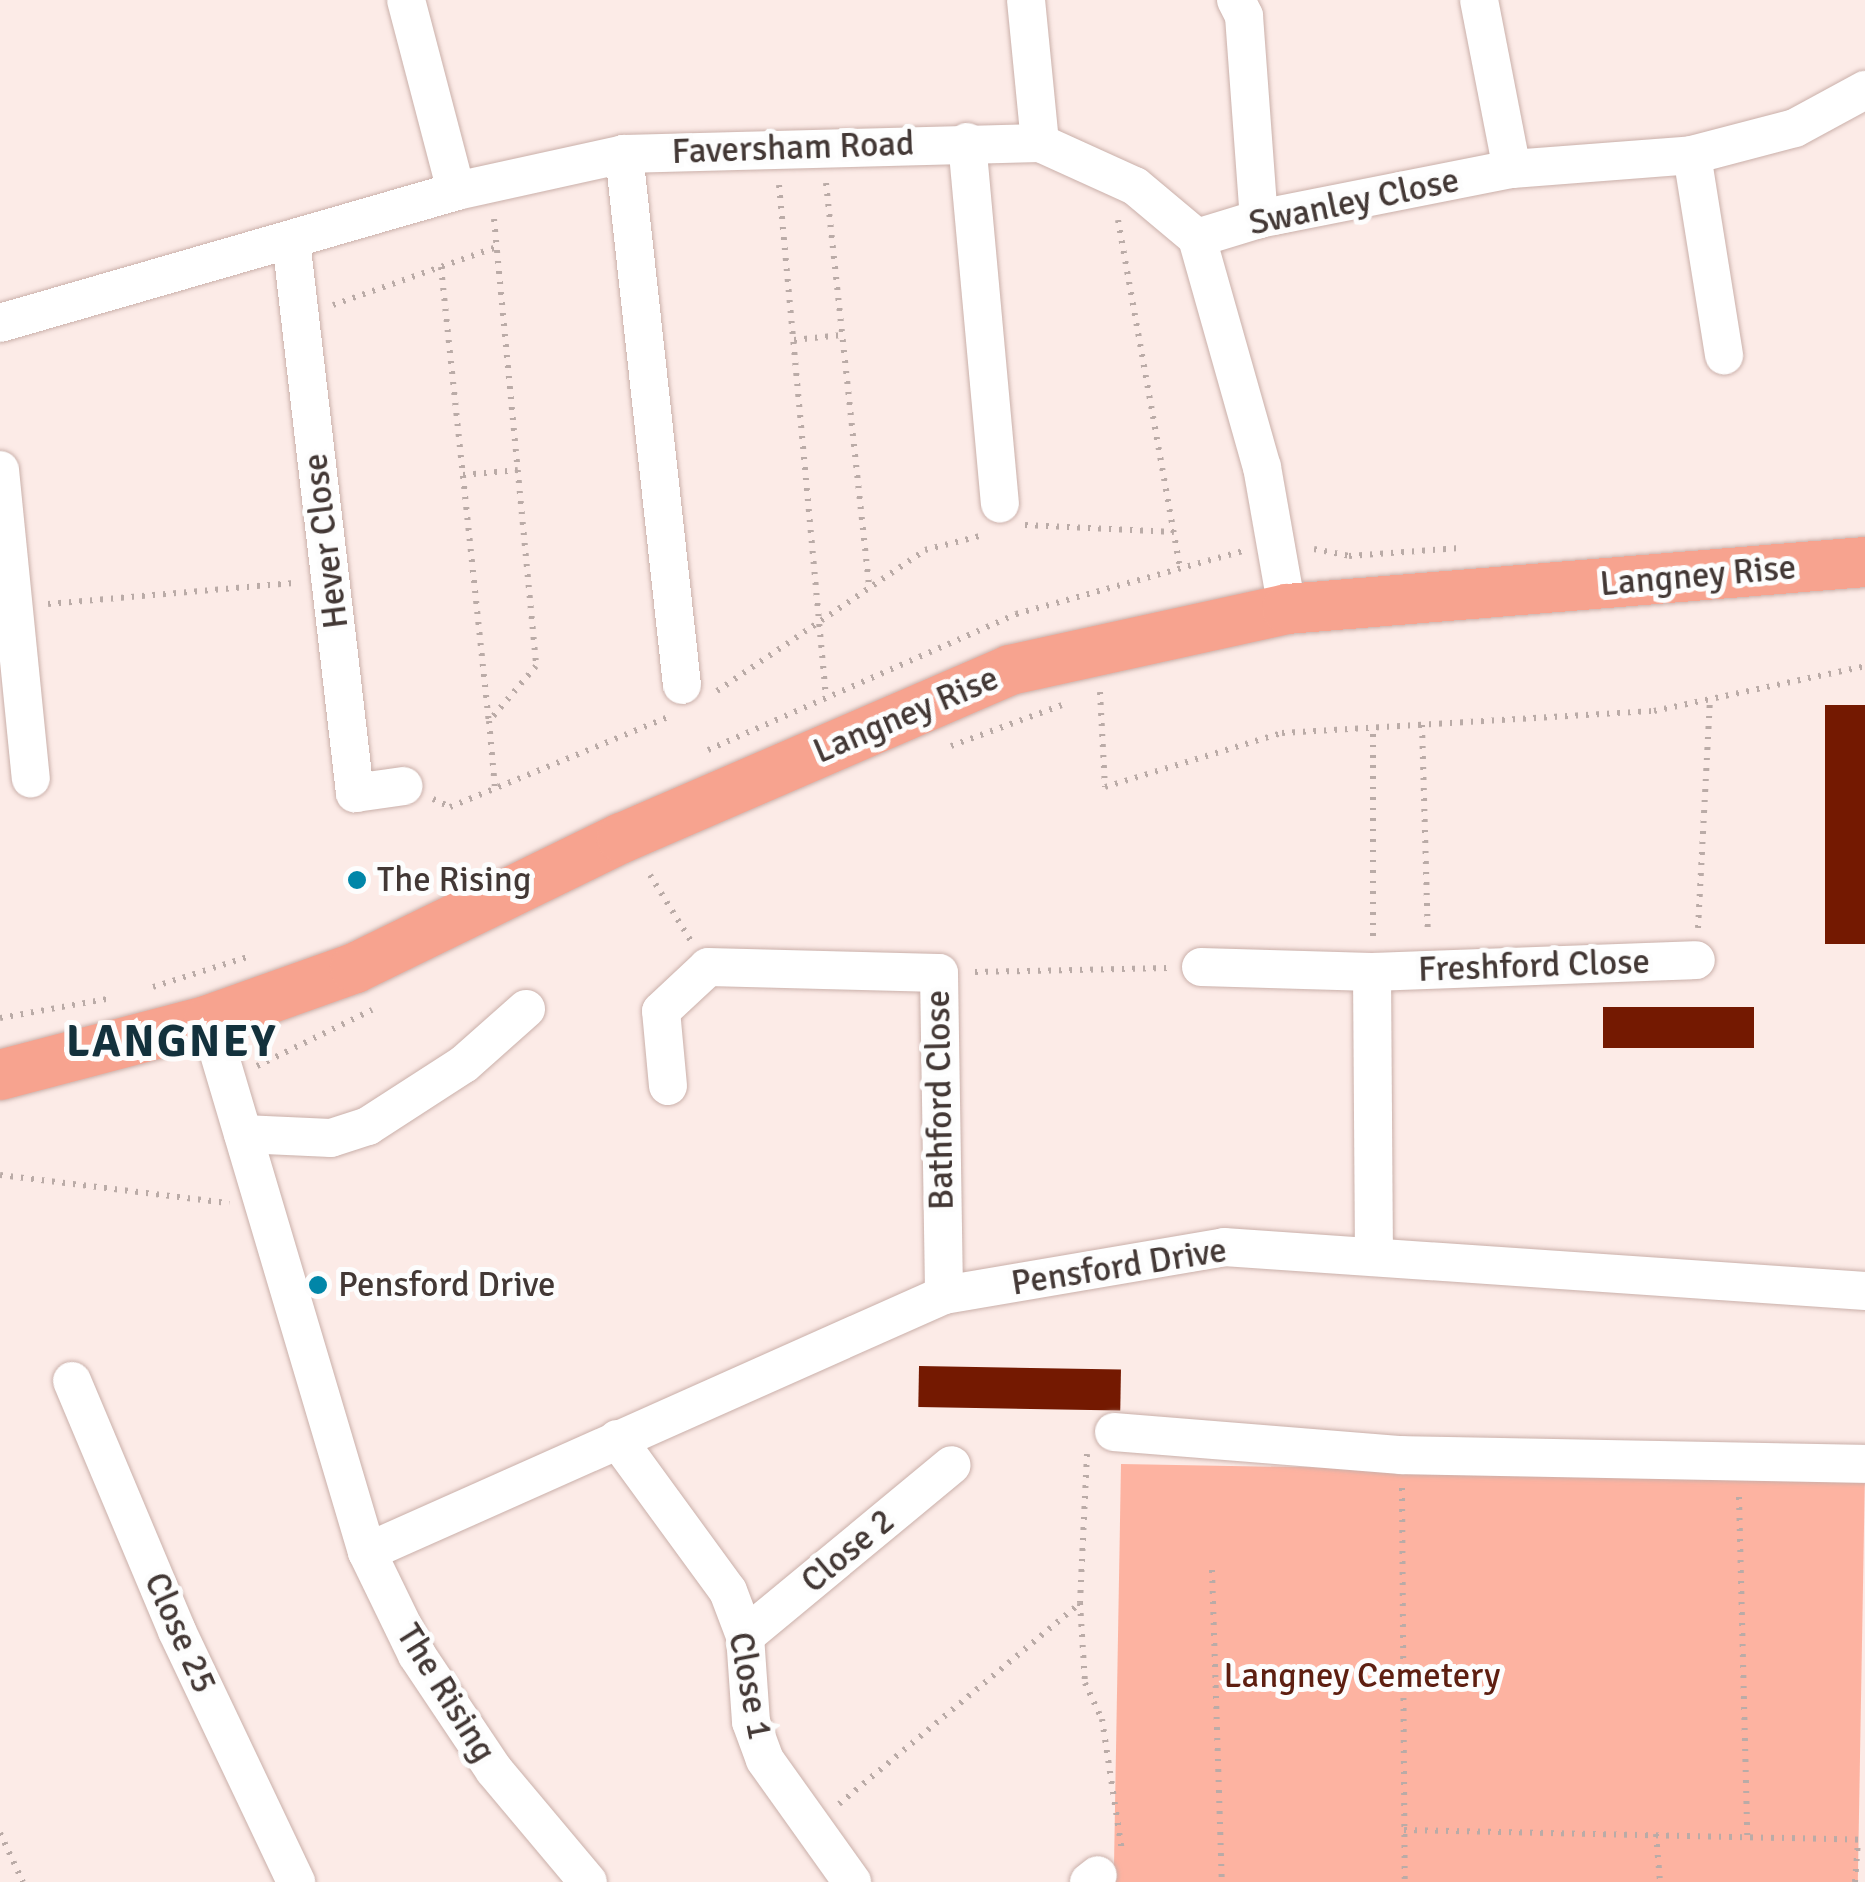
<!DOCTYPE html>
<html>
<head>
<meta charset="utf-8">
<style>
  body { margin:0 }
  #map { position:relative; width:1865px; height:1882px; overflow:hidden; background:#fcebe7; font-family:Signika,sans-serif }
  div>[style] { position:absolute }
  .green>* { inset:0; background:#fdb3a1; transform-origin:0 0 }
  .building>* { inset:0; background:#741901; transform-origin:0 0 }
  .path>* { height:6px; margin-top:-3px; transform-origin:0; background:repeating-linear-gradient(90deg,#baaba7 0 2.5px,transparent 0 10.5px) }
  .roads { filter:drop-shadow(0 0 2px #cab0aa) drop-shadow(0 0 2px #cab0aa) }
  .minor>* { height:38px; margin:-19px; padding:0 19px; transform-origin:19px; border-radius:19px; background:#fff }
  .major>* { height:50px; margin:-25px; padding:0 25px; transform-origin:25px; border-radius:25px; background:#f7a38f }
  .dots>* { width:28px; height:28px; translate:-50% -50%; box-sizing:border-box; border:5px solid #fdfdfd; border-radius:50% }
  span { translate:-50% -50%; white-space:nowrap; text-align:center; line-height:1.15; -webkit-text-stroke:10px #fdfdfd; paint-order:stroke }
  .street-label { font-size:35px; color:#433835 }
  .poi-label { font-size:35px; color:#433835 }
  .left { translate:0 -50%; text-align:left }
  .park-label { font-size:35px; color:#5e1f11 }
  .district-label { font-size:45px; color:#13313c; font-weight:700; letter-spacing:2.5px }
</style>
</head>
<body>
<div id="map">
  <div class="green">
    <i style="left:1121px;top:1464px;width:744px;height:422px;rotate:1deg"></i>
  </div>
  <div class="building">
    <i style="left:1825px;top:705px;width:40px;height:239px"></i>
    <i style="left:1754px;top:1007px;width:41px;height:151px;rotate:90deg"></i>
    <i style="left:919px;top:1366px;width:202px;height:41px;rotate:1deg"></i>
  </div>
  <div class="path">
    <i style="left:826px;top:183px;width:407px;rotate:83.9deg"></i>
    <i style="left:779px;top:185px;width:514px;rotate:84.76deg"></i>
    <i style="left:494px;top:219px;width:449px;rotate:84.6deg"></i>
    <i style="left:536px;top:666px;width:72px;rotate:130.5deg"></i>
    <i style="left:489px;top:721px;width:67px;rotate:84.9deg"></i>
    <i style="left:1118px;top:220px;width:353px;rotate:79.9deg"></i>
    <i style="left:441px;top:267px;width:457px;rotate:84deg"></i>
    <i style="left:333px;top:305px;width:174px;rotate:-19.5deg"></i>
    <i style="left:794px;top:340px;width:48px;rotate:-5.9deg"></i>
    <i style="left:463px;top:475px;width:55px;rotate:-5.2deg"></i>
    <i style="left:1025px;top:525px;width:149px;rotate:2.7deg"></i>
    <i style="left:1314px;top:549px;width:36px;rotate:11deg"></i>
    <i style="left:1349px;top:556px;width:111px;rotate:-4.1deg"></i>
    <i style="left:48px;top:604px;width:247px;rotate:-4.9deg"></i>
    <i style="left:717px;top:691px;width:251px;rotate:-34.1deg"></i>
    <i style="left:925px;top:550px;width:61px;rotate:-14.3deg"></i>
    <i style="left:1100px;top:692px;width:95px;rotate:87deg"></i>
    <i style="left:1105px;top:787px;width:185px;rotate:-17deg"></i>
    <i style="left:1282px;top:733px;width:373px;rotate:-3.4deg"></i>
    <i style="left:1654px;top:711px;width:216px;rotate:-12deg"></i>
    <i style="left:1422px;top:725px;width:209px;rotate:88.4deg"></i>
    <i style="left:951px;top:746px;width:118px;rotate:-20.3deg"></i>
    <i style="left:708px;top:750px;width:337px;rotate:-23.8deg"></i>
    <i style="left:1016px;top:614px;width:236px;rotate:-15.5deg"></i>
    <i style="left:433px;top:799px;width:19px;rotate:25deg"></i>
    <i style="left:450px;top:807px;width:234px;rotate:-22.4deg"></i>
    <i style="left:650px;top:875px;width:78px;rotate:58.2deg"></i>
    <i style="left:1698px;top:928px;width:229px;rotate:-87deg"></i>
    <i style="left:1373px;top:936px;width:208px;rotate:-90deg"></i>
    <i style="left:975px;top:972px;width:193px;rotate:-1.2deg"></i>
    <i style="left:153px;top:987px;width:103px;rotate:-17.6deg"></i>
    <i style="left:0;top:1018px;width:109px;rotate:-10.1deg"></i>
    <i style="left:257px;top:1066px;width:128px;rotate:-26deg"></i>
    <i style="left:0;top:1175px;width:231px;rotate:7deg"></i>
    <i style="left:1087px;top:1454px;width:149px;rotate:92.7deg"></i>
    <i style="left:1080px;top:1603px;width:80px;rotate:86.4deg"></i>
    <i style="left:1085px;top:1683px;width:40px;rotate:65deg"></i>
    <i style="left:1102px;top:1719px;width:134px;rotate:81.4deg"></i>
    <i style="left:1402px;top:1488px;width:394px;rotate:89.6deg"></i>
    <i style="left:1739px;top:1497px;width:339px;rotate:88.6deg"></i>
    <i style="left:1212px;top:1570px;width:312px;rotate:88.2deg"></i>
    <i style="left:839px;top:1804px;width:312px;rotate:-39.8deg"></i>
    <i style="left:1404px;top:1830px;width:461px;rotate:1.2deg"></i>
    <i style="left:0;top:1833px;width:54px;rotate:64.9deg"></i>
    <i style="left:1656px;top:1834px;width:48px;rotate:85.2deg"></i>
    <i style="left:1855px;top:1882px;width:41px;rotate:-85.8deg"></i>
  </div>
  <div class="roads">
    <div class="minor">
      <i style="left:406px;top:0;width:197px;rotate:75.3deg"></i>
      <i style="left:1026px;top:0;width:144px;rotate:84.4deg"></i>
      <i style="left:1236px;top:0;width:18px;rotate:63deg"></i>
      <i style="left:1244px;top:16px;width:204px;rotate:85.8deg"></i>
      <i style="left:1479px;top:0;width:172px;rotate:79deg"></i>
      <i style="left:967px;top:142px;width:363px;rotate:84.8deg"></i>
      <i style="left:624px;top:154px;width:534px;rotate:83.77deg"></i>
      <i style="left:1692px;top:155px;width:203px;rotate:80.9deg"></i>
      <i style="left:1197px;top:238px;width:65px;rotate:-17deg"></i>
      <i style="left:1259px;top:219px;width:258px;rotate:-11.2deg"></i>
      <i style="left:1512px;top:169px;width:181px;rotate:-4.4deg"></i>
      <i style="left:1692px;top:155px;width:106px;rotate:-14.7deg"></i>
      <i style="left:1795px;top:128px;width:80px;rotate:-28.5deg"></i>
      <i style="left:291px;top:240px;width:557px;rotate:83.4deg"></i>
      <i style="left:355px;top:793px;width:49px;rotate:-8.1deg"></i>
      <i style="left:0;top:323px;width:475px;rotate:-16.1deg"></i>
      <i style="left:456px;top:191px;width:172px;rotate:-12.4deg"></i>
      <i style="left:624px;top:154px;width:416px;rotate:-1.5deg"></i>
      <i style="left:1040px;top:143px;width:104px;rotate:24.4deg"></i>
      <i style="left:1135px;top:186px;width:81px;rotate:40deg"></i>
      <i style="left:1197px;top:238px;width:238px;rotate:74.2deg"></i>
      <i style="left:1262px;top:467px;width:144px;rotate:80deg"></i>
      <i style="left:0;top:470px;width:310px;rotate:84.3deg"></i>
      <i style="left:1201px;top:967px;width:171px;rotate:1.7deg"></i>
      <i style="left:1372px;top:972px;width:324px;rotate:-2.1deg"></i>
      <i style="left:1372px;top:972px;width:285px;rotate:89.6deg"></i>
      <i style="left:209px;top:1020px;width:555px;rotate:73.46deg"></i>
      <i style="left:367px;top:1552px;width:114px;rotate:64.1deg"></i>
      <i style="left:417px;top:1655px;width:138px;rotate:56.2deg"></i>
      <i style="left:494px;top:1770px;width:146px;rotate:50deg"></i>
      <i style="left:668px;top:1086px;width:75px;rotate:-95.3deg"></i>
      <i style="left:661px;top:1011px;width:64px;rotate:-43.1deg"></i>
      <i style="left:708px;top:967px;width:231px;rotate:1.5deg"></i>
      <i style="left:939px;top:973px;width:322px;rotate:89.1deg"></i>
      <i style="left:243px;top:1134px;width:88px;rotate:2.6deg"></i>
      <i style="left:331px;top:1138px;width:39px;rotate:-18deg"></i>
      <i style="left:368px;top:1126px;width:114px;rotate:-32.9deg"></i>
      <i style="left:464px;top:1064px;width:83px;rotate:-41.6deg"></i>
      <i style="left:72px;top:1381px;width:271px;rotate:67.2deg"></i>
      <i style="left:177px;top:1631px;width:278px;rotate:64.6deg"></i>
      <i style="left:1114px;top:1432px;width:288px;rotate:4.6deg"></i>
      <i style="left:1401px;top:1455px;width:464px;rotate:1.1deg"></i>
      <i style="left:617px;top:1439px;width:188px;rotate:53.9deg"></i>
      <i style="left:728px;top:1591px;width:48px;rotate:69.3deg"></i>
      <i style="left:745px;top:1636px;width:86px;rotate:86deg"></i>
      <i style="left:751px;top:1722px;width:40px;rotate:69.8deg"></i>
      <i style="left:765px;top:1760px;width:150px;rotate:54.5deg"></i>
      <i style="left:367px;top:1552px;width:632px;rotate:-24.01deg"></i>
      <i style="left:944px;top:1295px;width:284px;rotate:-9.7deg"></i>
      <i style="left:1224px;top:1247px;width:643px;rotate:3.93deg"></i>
      <i style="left:745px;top:1636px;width:268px;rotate:-39.6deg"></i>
      <i style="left:1089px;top:1882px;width:11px;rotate:-38deg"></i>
    </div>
    <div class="major">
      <i style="left:0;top:1075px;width:216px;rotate:-14.7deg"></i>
      <i style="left:209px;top:1020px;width:155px;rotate:-19.6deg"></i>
      <i style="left:355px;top:968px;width:297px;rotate:-26deg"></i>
      <i style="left:622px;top:838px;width:423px;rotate:-23.4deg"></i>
      <i style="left:1010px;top:670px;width:284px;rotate:-12.4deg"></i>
      <i style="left:1287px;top:609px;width:580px;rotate:-4.65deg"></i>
    </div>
  </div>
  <div class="dots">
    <i style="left:357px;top:880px;background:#0186a8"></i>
    <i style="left:318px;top:1285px;background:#0186a8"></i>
  </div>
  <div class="street-label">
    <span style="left:793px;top:148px;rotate:-2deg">Faversham Road</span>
    <span style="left:1354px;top:202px;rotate:-12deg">Swanley Close</span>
    <span style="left:326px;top:541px;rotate:-97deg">Hever Close</span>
    <span style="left:1698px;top:576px;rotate:-5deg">Langney Rise</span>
    <span style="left:906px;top:715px;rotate:-23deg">Langney Rise</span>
    <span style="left:1534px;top:966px;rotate:-2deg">Freshford Close</span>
    <span style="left:940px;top:1100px;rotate:-91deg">Bathford Close</span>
    <span style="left:1119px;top:1267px;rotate:-9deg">Pensford Drive</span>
    <span style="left:848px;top:1551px;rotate:-40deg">Close 2</span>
    <span style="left:180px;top:1633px;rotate:66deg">Close 25</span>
    <span style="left:750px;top:1686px;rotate:79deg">Close 1</span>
    <span style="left:446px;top:1693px;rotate:58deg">The Rising</span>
  </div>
  <div class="poi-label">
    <span class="left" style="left:377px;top:880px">The Rising</span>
    <span class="left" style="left:338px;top:1285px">Pensford Drive</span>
  </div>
  <div class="park-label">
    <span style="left:1362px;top:1676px">Langney Cemetery</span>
  </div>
  <div class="district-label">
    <span style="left:172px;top:1042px">LANGNEY</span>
  </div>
</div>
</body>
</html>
